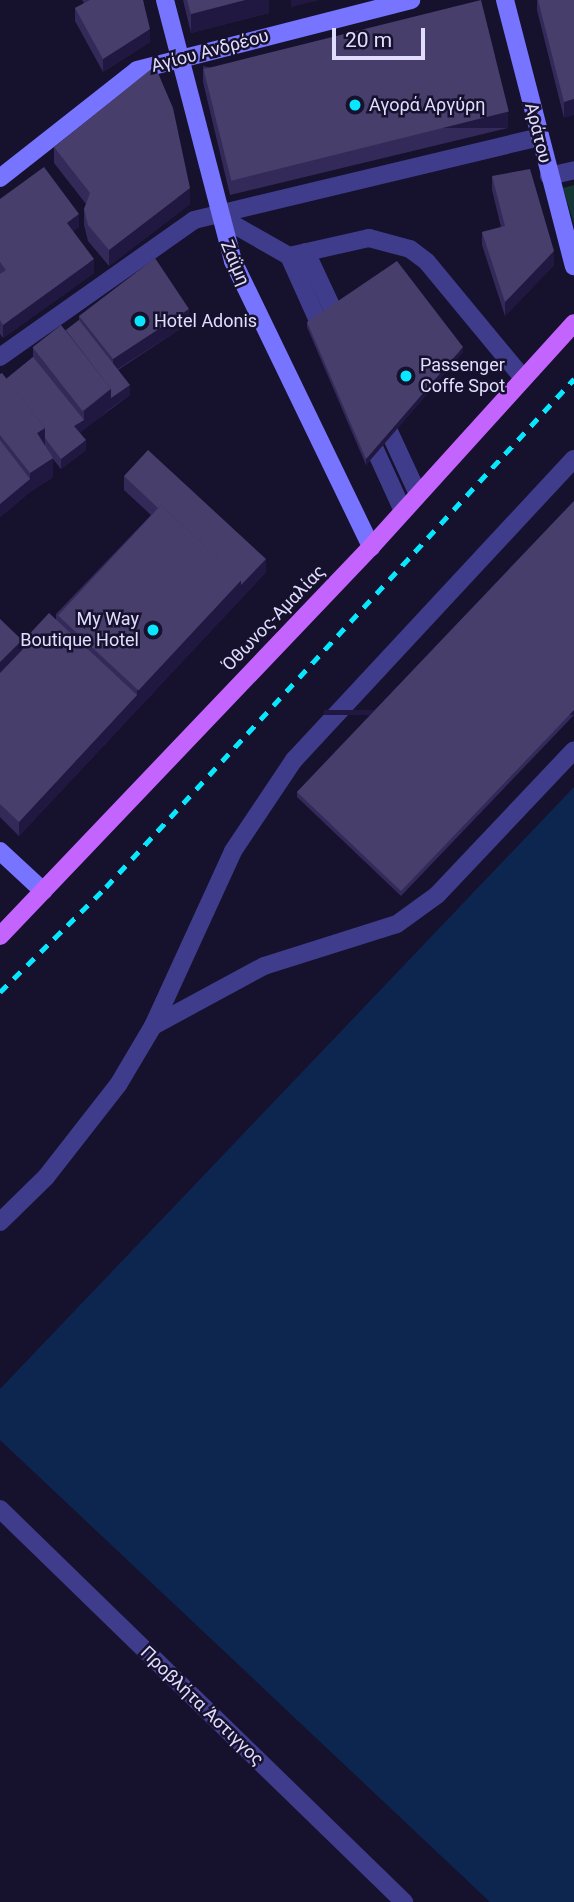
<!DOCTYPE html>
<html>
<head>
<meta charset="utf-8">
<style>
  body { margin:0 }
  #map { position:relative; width:574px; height:1902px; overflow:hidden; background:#16112d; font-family:Roboto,sans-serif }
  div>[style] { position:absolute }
  .green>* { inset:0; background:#143735 }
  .water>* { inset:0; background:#0d2650 }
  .lane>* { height:18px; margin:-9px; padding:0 9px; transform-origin:9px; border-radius:9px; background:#3f3c8c }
  .street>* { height:18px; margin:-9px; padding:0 9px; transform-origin:9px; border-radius:9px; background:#3f3c8c }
  .secondary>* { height:18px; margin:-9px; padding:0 9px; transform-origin:9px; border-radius:9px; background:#7774ff }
  .primary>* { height:18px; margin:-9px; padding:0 9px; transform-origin:9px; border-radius:9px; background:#c464ff }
  .rail>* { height:5px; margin-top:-2.5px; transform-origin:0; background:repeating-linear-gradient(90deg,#09e7ff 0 10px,transparent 0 19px) }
  .wall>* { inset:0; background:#342a5a }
  .shaded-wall>* { inset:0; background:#201841; transform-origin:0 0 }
  .building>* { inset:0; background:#473e6c; transform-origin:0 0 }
  .dots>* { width:19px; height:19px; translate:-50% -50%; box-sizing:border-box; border:4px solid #16112d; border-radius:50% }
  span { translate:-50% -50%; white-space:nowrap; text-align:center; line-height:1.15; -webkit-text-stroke:5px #16112d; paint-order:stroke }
  .street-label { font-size:18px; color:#e1ddff }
  .poi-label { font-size:18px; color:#e1ddff }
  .left { translate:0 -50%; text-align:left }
  .right { translate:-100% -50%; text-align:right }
  .scale { position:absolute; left:332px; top:28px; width:93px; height:32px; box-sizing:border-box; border:4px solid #e1ddff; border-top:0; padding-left:9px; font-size:21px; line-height:24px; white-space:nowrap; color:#e1ddff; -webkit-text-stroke:5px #16112d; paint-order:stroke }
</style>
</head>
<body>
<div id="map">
  <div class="green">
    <i style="clip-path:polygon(574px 185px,574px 224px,563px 188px)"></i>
  </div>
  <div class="water">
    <i style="clip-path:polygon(574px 787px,574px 1902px,490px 1902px,0 1440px,0 1389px)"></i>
  </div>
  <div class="lane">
    <i style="left:549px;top:176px;width:26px;rotate:-13deg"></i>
    <i style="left:217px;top:215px;width:83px;rotate:29.7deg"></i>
    <i style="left:289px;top:256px;width:82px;rotate:-12.7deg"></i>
    <i style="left:369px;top:238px;width:42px;rotate:15deg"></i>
    <i style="left:410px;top:249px;width:21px;rotate:37deg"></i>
    <i style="left:427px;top:262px;width:151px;rotate:50.4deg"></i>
    <i style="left:306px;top:252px;width:81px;rotate:65deg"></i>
    <i style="left:289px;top:256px;width:88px;rotate:65.8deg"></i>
    <i style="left:381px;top:414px;width:88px;rotate:65.2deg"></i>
    <i style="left:367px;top:432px;width:87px;rotate:65.5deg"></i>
    <i style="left:153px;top:1026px;width:126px;rotate:-28.4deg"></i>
    <i style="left:264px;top:966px;width:139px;rotate:-17.5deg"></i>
    <i style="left:397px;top:924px;width:49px;rotate:-35.9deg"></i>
    <i style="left:437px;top:895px;width:199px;rotate:-46.6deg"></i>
    <i style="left:0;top:1509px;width:564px;rotate:44.21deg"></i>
  </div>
  <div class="street">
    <i style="left:0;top:357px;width:237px;rotate:-35.2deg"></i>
    <i style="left:194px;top:220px;width:355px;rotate:-13.5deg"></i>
    <i style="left:0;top:1222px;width:64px;rotate:-44.4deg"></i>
    <i style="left:46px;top:1177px;width:117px;rotate:-52deg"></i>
    <i style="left:118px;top:1085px;width:69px;rotate:-59.3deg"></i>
    <i style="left:153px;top:1026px;width:192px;rotate:-65.4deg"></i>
    <i style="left:233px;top:851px;width:110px;rotate:-56.2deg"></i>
    <i style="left:294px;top:760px;width:411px;rotate:-47.1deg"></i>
  </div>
  <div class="secondary">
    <i style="left:165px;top:0;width:270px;rotate:75.4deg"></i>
    <i style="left:233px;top:261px;width:318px;rotate:64.2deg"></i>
    <i style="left:505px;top:0;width:275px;rotate:75.5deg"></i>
    <i style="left:0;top:178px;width:174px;rotate:-38.2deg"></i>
    <i style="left:137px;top:70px;width:283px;rotate:-14.3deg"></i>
    <i style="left:0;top:851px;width:59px;rotate:42.9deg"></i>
  </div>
  <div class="primary">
    <i style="left:0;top:936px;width:538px;rotate:-46.36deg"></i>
    <i style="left:371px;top:547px;width:302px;rotate:-47.8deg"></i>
  </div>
  <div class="rail">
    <i style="left:0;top:992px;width:149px;rotate:-44.7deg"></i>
    <i style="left:106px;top:887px;width:691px;rotate:-47.35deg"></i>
  </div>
  <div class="wall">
    <i style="clip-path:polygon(82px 0,143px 0,150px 42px,103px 72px,75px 21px,75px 8px,84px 3px)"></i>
    <i style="clip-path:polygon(183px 0,269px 0,269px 13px,191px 33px)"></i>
    <i style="clip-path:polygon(537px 0,574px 0,564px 118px,537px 10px)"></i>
    <i style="clip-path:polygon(203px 66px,508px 128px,230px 195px,203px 82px)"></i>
    <i style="clip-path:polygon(54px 147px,190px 204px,109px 266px,88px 241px,84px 225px,84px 209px,86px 204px,54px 163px)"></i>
    <i style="clip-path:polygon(492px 176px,554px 265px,505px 316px,482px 245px,482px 232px,501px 227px,492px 190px)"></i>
    <i style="clip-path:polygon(0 199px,79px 227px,73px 231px,94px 273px,3px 338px,0 334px)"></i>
    <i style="clip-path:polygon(79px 316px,189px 323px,118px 370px,130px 395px,80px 432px,86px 450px,61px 469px,53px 459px,53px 477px,30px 492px,0 517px,0 374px,6px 379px,33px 357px,33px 348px,66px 330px,79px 320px)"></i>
    <i style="clip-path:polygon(307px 322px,463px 352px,366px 465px,307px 327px)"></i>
    <i style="clip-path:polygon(124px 476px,266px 572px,19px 836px,0 817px,0 619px,22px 642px,56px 620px,56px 614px,151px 515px,124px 490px)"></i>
    <i style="clip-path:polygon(574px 501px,574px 715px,401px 896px,297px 797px,297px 792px)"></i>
  </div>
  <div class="shaded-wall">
    <i style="clip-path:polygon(245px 0,269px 0,269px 13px,191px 33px,191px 14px)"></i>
    <i style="clip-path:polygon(291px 0,320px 0,291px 7px)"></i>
    <i style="clip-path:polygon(150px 29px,150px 42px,103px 72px,103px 59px)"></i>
    <i style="clip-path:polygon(574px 99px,574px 115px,564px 118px,564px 102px)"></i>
    <i style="left:508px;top:112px;width:16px;height:286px;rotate:90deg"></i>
    <i style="clip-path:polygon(190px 188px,190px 204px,109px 266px,109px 250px)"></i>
    <i style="clip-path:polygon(79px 214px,79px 227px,67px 236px,67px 223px)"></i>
    <i style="clip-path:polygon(554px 251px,554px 265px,505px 316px,505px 302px)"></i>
    <i style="clip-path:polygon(94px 259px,94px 273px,3px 338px,3px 325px)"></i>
    <i style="clip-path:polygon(189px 309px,189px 323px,113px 372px,113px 359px)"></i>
    <i style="clip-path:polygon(463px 347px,463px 352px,366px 465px,366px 459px)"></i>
    <i style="clip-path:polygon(130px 385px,130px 395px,111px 408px,111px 398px)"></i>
    <i style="clip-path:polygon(111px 389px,111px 408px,84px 430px,74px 436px,74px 426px,84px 420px,84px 411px)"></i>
    <i style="clip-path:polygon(45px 428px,45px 447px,37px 433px)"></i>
    <i style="clip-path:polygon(86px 440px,86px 450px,61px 469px,61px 459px)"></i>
    <i style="clip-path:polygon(53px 458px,53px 477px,30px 492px,0 517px,0 504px,30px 479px,30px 473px)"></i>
    <i style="clip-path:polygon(266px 559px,266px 572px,19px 836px,19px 822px,137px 695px,137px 690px,241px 580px)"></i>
    <i style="clip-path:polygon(22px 640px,22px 656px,0 678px,0 662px)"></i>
    <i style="left:574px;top:710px;width:5px;height:250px;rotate:90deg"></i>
  </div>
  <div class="building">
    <i style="clip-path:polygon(90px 0,143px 0,150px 29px,103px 59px,75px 8px)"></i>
    <i style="clip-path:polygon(187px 0,245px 0,191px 14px)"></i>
    <i style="left:481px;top:0;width:115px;height:286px;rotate:76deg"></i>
    <i style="clip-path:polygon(538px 0,574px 0,574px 99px,564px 102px)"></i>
    <i style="clip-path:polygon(155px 66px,173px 108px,190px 188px,109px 250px,88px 225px,84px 209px,90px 193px,54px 147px)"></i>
    <i style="clip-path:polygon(44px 167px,79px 214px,67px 223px,94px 259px,3px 325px,0 320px,0 274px,6px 270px,0 262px,0 199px)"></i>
    <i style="clip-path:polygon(530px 169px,554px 251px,505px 302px,482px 232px,505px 226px,492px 176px)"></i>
    <i style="clip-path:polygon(155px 258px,189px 309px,113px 359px,79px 316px)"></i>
    <i style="clip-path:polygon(397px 261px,463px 347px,366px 459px,307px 322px)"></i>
    <i style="clip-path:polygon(79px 320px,130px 385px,111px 398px,111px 389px,66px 330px)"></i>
    <i style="left:61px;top:325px;width:81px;height:36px;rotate:52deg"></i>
    <i style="clip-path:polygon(33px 357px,84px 420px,74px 426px,86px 440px,61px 459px,45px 438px,45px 428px,6px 379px)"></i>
    <i style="clip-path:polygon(2px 373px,45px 428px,37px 433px,53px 458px,30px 473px,0 435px,0 374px)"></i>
    <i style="clip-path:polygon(0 440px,30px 479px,0 504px)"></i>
    <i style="clip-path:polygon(148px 450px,266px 559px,241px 585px,241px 580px,161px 505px,158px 508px,124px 476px)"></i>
    <i style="clip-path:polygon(574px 501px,574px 710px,401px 891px,297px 792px)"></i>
    <i style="left:161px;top:505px;width:110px;height:151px;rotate:43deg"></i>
    <i style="clip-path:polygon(49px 613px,137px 695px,19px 822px,0 804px,0 673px,26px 646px,22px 642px)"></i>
    <i style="clip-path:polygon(0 619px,22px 640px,0 662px)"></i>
  </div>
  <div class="dots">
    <i style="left:355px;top:105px;background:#09e7ff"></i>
    <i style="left:140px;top:321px;background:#09e7ff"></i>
    <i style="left:406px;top:376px;background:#09e7ff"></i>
    <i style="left:153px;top:630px;background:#09e7ff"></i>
  </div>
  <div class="street-label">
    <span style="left:210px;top:51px;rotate:-15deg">Αγίου Ανδρέου</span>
    <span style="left:538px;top:133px;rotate:76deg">Αράτου</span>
    <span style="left:235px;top:263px;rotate:67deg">Ζαΐμη</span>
    <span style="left:274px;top:618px;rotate:-46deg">Όθωνος-Αμαλίας</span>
    <span style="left:202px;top:1706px;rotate:44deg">Προβλήτα Άστιγγος</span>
  </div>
  <div class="poi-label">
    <span class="left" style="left:369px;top:105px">Αγορά Αργύρη</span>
    <span class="left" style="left:154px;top:321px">Hotel Adonis</span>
    <span class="left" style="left:420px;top:376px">Passenger<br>Coffe Spot</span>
    <span class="right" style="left:139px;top:630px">My Way<br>Boutique Hotel</span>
  </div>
  <div class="scale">20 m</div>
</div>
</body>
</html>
